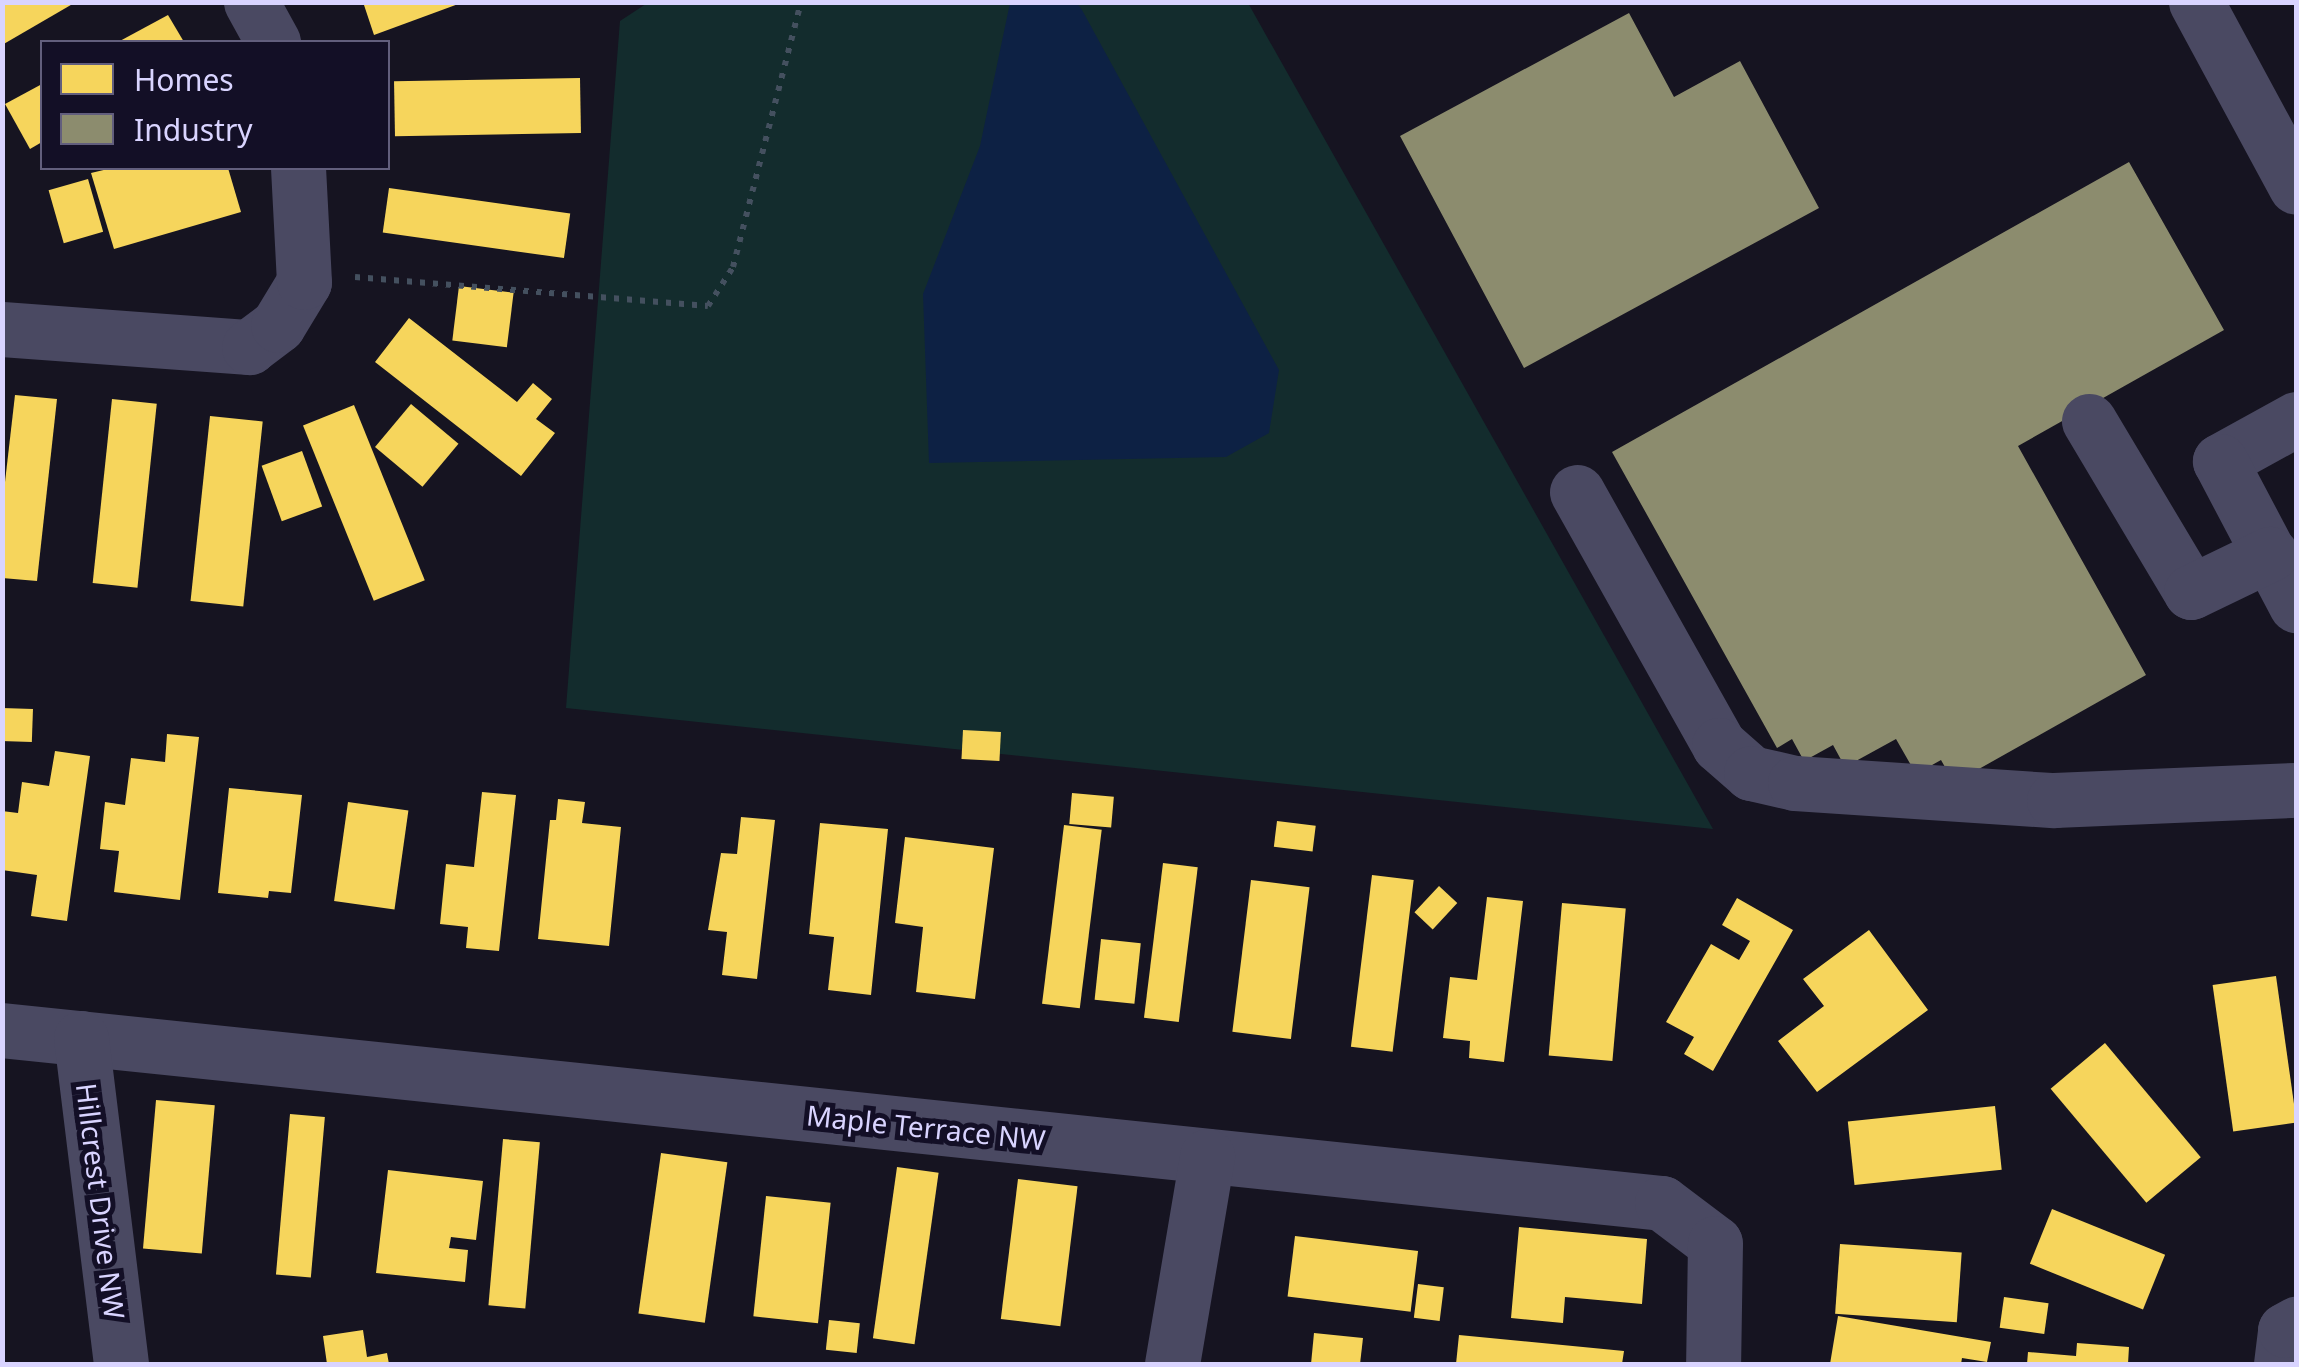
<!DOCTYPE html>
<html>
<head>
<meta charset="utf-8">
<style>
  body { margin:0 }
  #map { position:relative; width:2299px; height:1367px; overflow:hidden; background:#161421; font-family:"Noto Sans",sans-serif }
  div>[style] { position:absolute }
  .green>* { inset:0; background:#132c2d }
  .water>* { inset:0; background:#0d2144 }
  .homes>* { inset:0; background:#f6d55c; transform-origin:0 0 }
  .industry>* { inset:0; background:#8c8c6e }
  .path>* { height:6px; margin-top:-3px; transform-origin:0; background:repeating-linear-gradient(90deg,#44505f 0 5px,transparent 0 13px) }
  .minor>* { height:55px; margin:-27.5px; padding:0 27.5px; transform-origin:27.5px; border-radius:27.5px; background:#4a4962 }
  span { translate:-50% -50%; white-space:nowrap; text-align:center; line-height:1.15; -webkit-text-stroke:10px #130f26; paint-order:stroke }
  .street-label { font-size:28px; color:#d9d4ff }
  .frame { position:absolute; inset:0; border:5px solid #d9d4ff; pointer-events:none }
  .legend { position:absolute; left:40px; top:40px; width:350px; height:130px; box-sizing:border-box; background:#130f26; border:2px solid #625e7d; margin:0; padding:12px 18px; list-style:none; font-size:30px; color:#d9d4ff }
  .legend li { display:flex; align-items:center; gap:20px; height:50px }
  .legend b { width:50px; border:2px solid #625e7d }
</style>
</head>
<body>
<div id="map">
  <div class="green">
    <i style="clip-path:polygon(649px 2px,1248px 3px,1713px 829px,566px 708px,620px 21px)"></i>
  </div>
  <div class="water">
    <i style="clip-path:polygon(1010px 3px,1077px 3px,1082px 10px,1279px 370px,1269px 433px,1226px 457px,929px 463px,923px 294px,980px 146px)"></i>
  </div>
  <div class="homes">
    <i style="clip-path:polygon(2px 2px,76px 2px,2px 45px)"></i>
    <i style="clip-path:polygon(363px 2px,461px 2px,461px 3px,374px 35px)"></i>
    <i style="clip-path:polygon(168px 15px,184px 42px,118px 42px)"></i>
    <i style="left:580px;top:78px;width:55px;height:186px;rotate:89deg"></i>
    <i style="clip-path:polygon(42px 84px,42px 142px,30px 149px,5px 104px)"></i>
    <i style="clip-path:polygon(112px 168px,228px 168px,241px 212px,114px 249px,91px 173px)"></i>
    <i style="left:88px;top:179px;width:55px;height:41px;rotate:74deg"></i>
    <i style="left:389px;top:188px;width:183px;height:45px;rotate:8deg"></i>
    <i style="left:459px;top:286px;width:55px;height:55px;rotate:7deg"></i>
    <i style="clip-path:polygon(409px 318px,517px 402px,533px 383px,552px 399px,536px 419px,555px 433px,521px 476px,375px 362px)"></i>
    <i style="clip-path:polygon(15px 395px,57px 399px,37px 581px,2px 578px,2px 508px)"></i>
    <i style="left:112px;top:399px;width:45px;height:185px;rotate:6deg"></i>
    <i style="left:411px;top:404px;width:62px;height:56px;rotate:40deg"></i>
    <i style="left:354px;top:405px;width:189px;height:55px;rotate:68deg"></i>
    <i style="left:210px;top:416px;width:53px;height:186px;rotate:6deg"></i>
    <i style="left:302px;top:451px;width:59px;height:43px;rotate:70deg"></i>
    <i style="left:2px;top:708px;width:31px;height:33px;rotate:2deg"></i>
    <i style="left:963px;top:730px;width:38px;height:29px;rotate:3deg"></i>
    <i style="clip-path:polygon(167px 734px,199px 737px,180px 900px,114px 892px,119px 851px,100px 849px,105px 802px,125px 805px,131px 758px,165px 762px)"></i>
    <i style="clip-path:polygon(55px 751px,90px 756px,67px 921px,31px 916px,37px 875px,2px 870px,2px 811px,18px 813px,22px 782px,49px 786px)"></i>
    <i style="clip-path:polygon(229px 788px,302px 795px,291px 893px,269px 891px,268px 898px,218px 893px)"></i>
    <i style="clip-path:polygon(482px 792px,516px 795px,499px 951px,466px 948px,468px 927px,440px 924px,446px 864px,474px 867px)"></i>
    <i style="left:1072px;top:793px;width:42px;height:31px;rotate:5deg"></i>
    <i style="clip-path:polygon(558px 799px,585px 802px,582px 823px,621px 827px,609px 946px,538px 939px,550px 820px,556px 820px)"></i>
    <i style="left:348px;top:802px;width:61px;height:100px;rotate:8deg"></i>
    <i style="clip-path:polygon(741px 817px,775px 820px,757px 979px,722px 975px,727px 932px,708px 930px,721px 853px,737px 854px)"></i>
    <i style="left:1277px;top:821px;width:39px;height:26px;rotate:7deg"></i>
    <i style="clip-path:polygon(820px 823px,888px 829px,871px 995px,828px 990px,834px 937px,809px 934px)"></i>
    <i style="left:1064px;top:825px;width:38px;height:180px;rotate:7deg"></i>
    <i style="clip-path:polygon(905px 837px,994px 848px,975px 999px,916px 992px,923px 927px,895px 923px)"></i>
    <i style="left:1163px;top:863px;width:35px;height:156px;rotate:7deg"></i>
    <i style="left:1372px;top:875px;width:42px;height:173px;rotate:7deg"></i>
    <i style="left:1251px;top:880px;width:59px;height:153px;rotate:7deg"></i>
    <i style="left:1439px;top:886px;width:25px;height:36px;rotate:43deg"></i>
    <i style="clip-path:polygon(1487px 897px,1523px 901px,1504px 1062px,1469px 1058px,1470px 1041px,1443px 1038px,1450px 977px,1477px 980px)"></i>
    <i style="clip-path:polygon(1737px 898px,1793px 930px,1713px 1071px,1684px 1054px,1694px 1037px,1666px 1022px,1711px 944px,1739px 960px,1750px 941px,1722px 925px)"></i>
    <i style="left:1562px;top:903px;width:64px;height:153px;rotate:5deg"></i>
    <i style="clip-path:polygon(1869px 930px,1928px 1010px,1817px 1092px,1778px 1041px,1824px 1006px,1803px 979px)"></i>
    <i style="left:1101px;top:939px;width:40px;height:61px;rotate:6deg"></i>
    <i style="left:2276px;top:976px;width:148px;height:64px;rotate:82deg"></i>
    <i style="left:2105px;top:1043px;width:149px;height:71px;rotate:50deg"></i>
    <i style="left:156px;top:1100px;width:59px;height:149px;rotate:5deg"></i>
    <i style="left:1995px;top:1106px;width:64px;height:148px;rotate:84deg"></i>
    <i style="left:290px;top:1114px;width:35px;height:161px;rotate:5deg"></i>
    <i style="left:503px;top:1139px;width:37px;height:167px;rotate:5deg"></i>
    <i style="left:661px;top:1153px;width:67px;height:162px;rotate:8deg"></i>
    <i style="left:897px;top:1167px;width:42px;height:173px;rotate:8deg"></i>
    <i style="clip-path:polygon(388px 1170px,483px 1181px,476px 1240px,451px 1237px,449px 1248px,468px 1250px,465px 1282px,376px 1273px)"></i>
    <i style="left:1018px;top:1179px;width:60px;height:141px;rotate:7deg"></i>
    <i style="left:766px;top:1196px;width:65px;height:121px;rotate:6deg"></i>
    <i style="left:2052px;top:1209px;width:122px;height:59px;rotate:22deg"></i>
    <i style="clip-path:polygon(1519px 1227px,1647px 1239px,1642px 1304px,1565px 1297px,1563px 1323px,1511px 1318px)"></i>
    <i style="left:1295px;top:1236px;width:124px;height:61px;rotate:7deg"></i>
    <i style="left:1840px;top:1244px;width:122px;height:70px;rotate:4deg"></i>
    <i style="left:1418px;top:1284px;width:26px;height:34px;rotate:7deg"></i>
    <i style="left:2004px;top:1297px;width:45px;height:31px;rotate:8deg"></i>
    <i style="clip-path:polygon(1838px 1316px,1991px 1342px,1987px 1362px,1962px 1358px,1961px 1364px,1830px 1364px)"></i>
    <i style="left:829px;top:1320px;width:31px;height:30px;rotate:6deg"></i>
    <i style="clip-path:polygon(363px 1330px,367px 1357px,387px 1353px,389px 1364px,327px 1364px,323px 1336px)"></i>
    <i style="clip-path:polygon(1314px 1333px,1363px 1338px,1360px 1364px,1311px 1364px)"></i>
    <i style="clip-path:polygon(1459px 1335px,1624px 1351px,1622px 1364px,1456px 1364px)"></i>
    <i style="clip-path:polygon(2077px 1343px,2129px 1347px,2128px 1364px,2027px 1364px,2028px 1352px,2076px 1356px)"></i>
  </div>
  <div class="industry">
    <i style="clip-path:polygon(1629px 13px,1674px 97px,1740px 61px,1819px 208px,1524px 368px,1400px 136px)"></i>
    <i style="clip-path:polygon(2129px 162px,2224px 330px,2018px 446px,2146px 675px,1954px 783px,1941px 760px,1916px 774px,1896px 739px,1845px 767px,1833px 745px,1804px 761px,1792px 739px,1777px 748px,1612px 452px)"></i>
  </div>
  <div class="path">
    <i style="left:355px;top:277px;width:354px;rotate:4.7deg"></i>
    <i style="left:708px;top:306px;width:46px;rotate:-57.3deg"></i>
    <i style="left:733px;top:267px;width:274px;rotate:-75.6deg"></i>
  </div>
  <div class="minor">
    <i style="left:251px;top:2px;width:46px;rotate:61.2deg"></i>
    <i style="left:2196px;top:2px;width:210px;rotate:61.6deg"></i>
    <i style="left:2px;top:329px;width:248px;rotate:4.2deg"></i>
    <i style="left:249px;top:347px;width:36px;rotate:-37deg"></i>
    <i style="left:278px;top:325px;width:50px;rotate:-58.8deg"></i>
    <i style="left:304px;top:282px;width:114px;rotate:-93deg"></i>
    <i style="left:2296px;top:419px;width:87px;rotate:151.1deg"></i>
    <i style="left:2220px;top:461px;width:163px;rotate:62.2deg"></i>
    <i style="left:2089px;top:421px;width:199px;rotate:59.2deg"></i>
    <i style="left:2191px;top:592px;width:88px;rotate:-25.7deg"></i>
    <i style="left:1577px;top:492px;width:290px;rotate:60.7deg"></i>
    <i style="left:1719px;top:745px;width:43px;rotate:41.2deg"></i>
    <i style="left:1751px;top:773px;width:45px;rotate:12.8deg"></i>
    <i style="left:1795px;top:783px;width:260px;rotate:3.8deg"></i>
    <i style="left:2054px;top:800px;width:242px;rotate:-2.4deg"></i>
    <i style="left:2px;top:1030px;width:1669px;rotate:5.95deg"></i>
    <i style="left:1662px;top:1203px;width:66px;rotate:37deg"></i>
    <i style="left:1715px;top:1243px;width:121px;rotate:90.9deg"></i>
    <i style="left:81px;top:1038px;width:328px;rotate:83deg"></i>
    <i style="left:1172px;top:1364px;width:211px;rotate:-80.4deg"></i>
    <i style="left:2281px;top:1364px;width:34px;rotate:-83deg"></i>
    <i style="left:2285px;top:1330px;width:13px;rotate:-29deg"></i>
  </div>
  <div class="street-label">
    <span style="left:926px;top:1127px;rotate:6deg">Maple Terrace NW</span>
    <span style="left:101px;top:1201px;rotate:83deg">Hillcrest Drive NW</span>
  </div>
  <div class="frame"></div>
  <ul class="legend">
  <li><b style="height:28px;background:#f6d55c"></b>Homes</li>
  <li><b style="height:28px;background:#8c8c6e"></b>Industry</li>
  </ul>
</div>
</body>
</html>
